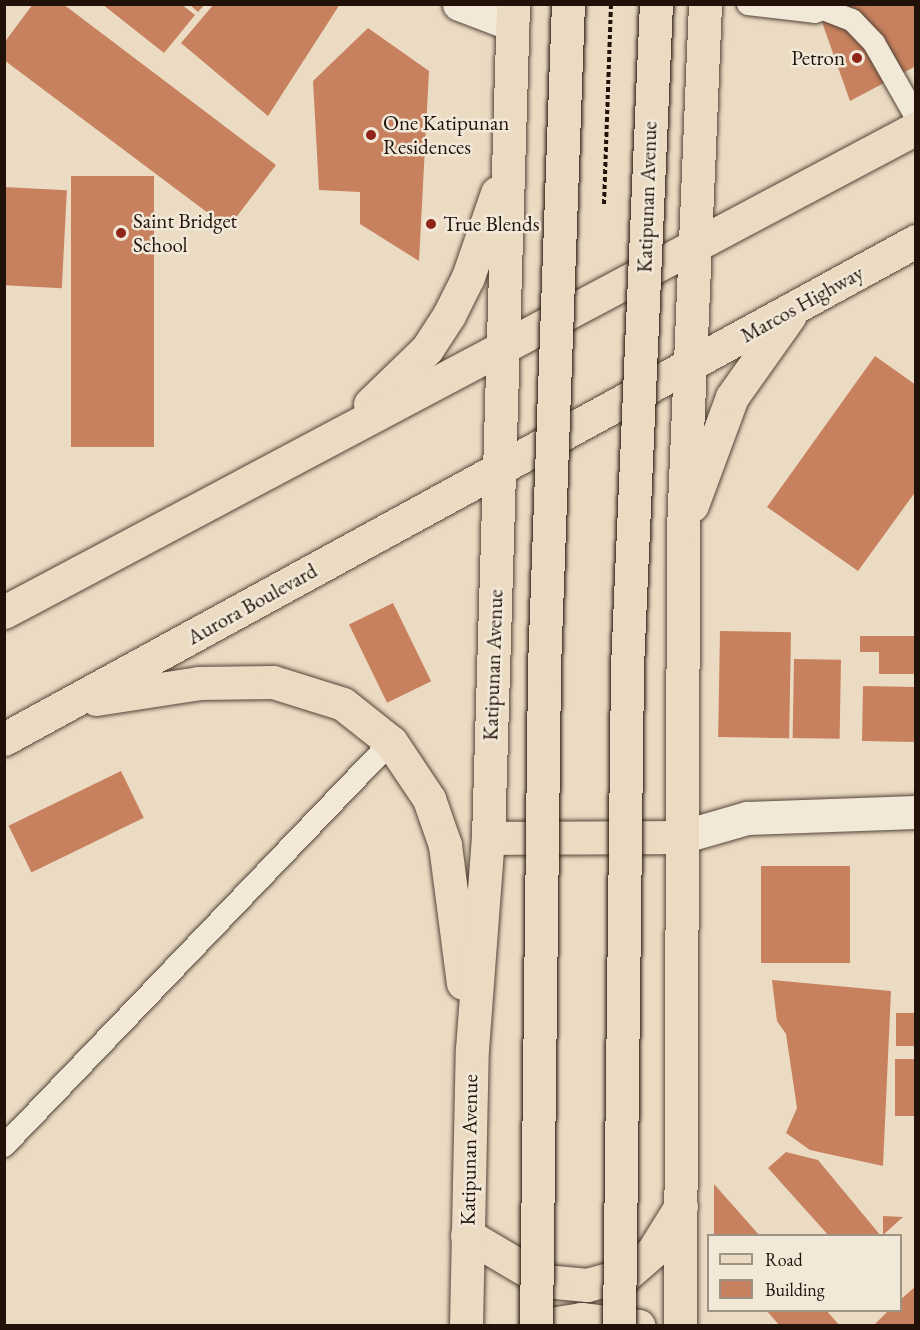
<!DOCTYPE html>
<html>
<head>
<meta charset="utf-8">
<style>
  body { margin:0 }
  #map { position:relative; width:920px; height:1330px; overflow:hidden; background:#ebdbc3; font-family:"EB Garamond",serif }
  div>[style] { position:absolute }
  .building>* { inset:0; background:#c7815e; transform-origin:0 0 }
  .path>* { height:4px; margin-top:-2px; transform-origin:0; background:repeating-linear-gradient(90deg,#211209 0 4.5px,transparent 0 7.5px) }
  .roads { filter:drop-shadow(0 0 2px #544438) drop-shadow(0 0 2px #544438) }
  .lane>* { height:22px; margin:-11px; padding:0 11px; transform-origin:11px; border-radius:11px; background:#f2e8d8 }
  .street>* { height:33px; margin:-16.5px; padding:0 16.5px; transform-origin:16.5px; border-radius:16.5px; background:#f2e8d8 }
  .primary>* { height:33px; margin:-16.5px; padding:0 16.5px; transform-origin:16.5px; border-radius:16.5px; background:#ebdbc3 }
  .bridges { filter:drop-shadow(0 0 2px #211209) drop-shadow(0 0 2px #211209) }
  .primary-bridge>* { height:33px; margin:-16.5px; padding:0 16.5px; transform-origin:16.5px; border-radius:16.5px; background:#ebdbc3 }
  .dots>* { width:16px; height:16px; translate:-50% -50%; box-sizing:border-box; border:3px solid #f2e8d8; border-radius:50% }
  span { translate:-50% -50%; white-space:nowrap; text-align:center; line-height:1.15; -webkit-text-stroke:5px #f2e8d8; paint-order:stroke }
  .poi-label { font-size:21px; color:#211209 }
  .right { translate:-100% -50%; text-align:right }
  .left { translate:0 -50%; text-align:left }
  .street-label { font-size:21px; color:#211209 }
  .frame { position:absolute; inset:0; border:6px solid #211209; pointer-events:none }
  .legend { position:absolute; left:707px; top:1234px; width:195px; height:78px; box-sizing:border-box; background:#f2e8d8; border:2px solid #9e9285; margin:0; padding:8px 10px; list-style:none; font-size:18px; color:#211209 }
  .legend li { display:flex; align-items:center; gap:12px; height:30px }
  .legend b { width:30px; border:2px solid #9e9285 }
</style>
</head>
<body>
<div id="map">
  <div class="building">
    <i style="clip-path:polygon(33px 4px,63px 4px,276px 165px,228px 228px,4px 60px,4px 43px)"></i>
    <i style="clip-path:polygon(102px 4px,181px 4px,195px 15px,164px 53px)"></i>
    <i style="clip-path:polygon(189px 4px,205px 4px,198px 12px)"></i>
    <i style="clip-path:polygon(214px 4px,340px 4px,268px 116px,181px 43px)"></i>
    <i style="clip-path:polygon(823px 4px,916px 4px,916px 66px,850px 101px,823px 25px)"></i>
    <i style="clip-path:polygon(368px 28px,429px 71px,419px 261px,360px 224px,360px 192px,319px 190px,313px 81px)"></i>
    <i style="left:71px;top:176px;width:83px;height:271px"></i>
    <i style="left:4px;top:187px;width:63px;height:98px;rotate:3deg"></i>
    <i style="clip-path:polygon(875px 356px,916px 385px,916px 491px,858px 571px,767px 507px)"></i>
    <i style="left:393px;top:603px;width:87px;height:49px;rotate:64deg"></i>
    <i style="left:720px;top:631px;width:71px;height:106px;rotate:1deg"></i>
    <i style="clip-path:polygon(860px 636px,916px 636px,916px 674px,879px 674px,879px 652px,860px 652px)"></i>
    <i style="left:794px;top:659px;width:47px;height:79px;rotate:1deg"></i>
    <i style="left:863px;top:686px;width:53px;height:55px;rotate:1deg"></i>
    <i style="left:121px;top:771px;width:52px;height:125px;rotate:64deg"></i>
    <i style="left:761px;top:866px;width:89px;height:97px"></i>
    <i style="clip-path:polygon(772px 980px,891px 991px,883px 1166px,810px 1150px,786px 1133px,797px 1108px,786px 1034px,777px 1021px)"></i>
    <i style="left:896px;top:1013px;width:20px;height:33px"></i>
    <i style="left:895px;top:1059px;width:21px;height:57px"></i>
    <i style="clip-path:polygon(786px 1152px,818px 1160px,881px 1236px,829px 1236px,768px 1168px)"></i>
    <i style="clip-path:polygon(714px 1184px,760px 1236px,714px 1236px)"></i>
    <i style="clip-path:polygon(883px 1216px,903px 1217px,883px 1235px)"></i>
    <i style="clip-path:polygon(916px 1286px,916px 1326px,873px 1326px,889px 1310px,900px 1310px,900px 1300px)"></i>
    <i style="clip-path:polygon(766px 1310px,826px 1310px,840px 1326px,780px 1326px)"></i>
  </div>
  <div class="path">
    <i style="left:604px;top:204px;width:200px;rotate:-88deg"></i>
  </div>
  <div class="roads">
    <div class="lane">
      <i style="left:748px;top:4px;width:67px;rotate:6.8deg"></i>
      <i style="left:815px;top:12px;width:9px;rotate:-21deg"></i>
      <i style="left:823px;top:9px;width:31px;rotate:21deg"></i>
      <i style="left:852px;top:20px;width:32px;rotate:46deg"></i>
      <i style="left:874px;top:43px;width:85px;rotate:60.4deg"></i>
      <i style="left:4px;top:1146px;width:559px;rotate:-46.23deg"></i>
    </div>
    <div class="street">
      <i style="left:459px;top:4px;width:57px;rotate:20.7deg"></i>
      <i style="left:681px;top:837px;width:69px;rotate:-16.1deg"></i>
      <i style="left:747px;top:818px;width:169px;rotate:-2deg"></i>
    </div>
    <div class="primary">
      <i style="left:370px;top:404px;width:79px;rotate:-44deg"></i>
      <i style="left:427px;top:349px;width:40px;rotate:-57.1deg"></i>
      <i style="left:449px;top:315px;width:42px;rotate:-63.4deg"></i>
      <i style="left:468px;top:277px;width:89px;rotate:-71deg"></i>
      <i style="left:692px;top:505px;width:115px;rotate:-69.7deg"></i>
      <i style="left:732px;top:397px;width:100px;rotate:-54.7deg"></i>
      <i style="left:4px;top:612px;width:1032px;rotate:-27.95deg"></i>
      <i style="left:96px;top:699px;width:104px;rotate:-8.8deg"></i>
      <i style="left:199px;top:683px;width:74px;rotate:-0.8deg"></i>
      <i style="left:273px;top:682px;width:73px;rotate:17.4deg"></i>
      <i style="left:343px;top:704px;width:61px;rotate:38.4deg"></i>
      <i style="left:391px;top:742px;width:69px;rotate:56.3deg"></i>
      <i style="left:429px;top:799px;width:49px;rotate:70.8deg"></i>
      <i style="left:445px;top:845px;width:139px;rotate:82.6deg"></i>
      <i style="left:4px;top:739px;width:1039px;rotate:-28.64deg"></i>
      <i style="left:488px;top:838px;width:193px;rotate:-0.3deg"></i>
      <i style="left:467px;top:1235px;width:91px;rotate:30.5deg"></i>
      <i style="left:545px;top:1281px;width:42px;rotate:5.4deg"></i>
      <i style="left:587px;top:1285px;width:41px;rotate:-15.4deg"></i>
      <i style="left:627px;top:1274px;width:35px;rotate:-41deg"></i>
      <i style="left:653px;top:1251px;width:53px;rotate:-58.1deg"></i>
      <i style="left:466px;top:1326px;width:277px;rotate:-88.8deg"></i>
      <i style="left:472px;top:1049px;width:212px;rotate:-85.7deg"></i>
      <i style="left:488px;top:838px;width:834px;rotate:-88.28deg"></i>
      <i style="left:538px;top:1326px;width:44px;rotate:-9.2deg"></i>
      <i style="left:581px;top:1319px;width:58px;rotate:6.9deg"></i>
      <i style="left:680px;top:1326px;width:797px;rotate:-89.78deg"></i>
      <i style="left:683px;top:529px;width:525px;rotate:-87.6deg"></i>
    </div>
  </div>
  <div class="bridges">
    <div class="primary-bridge">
      <i style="left:536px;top:1326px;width:659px;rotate:-89.3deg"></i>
      <i style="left:544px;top:667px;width:663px;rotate:-87.93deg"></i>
      <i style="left:619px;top:1326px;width:659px;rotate:-89.3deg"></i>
      <i style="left:627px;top:667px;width:664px;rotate:-87.5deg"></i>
    </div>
  </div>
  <div class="dots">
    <i style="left:857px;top:58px;background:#8f2418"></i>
    <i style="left:371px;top:135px;background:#8f2418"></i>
    <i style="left:431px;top:224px;background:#8f2418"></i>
    <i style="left:121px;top:233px;background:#8f2418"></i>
  </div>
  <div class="poi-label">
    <span class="right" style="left:845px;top:58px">Petron</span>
    <span class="left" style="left:383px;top:135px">One Katipunan<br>Residences</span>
    <span class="left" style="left:133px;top:233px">Saint Bridget<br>School</span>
    <span class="left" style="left:443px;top:224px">True Blends</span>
  </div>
  <div class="street-label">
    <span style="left:647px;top:197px;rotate:-88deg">Katipunan Avenue</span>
    <span style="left:802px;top:304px;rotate:-29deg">Marcos Highway</span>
    <span style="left:252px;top:604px;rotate:-29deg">Aurora Boulevard</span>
    <span style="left:493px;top:665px;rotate:-88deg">Katipunan Avenue</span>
    <span style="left:469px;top:1150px;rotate:-89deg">Katipunan Avenue</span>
  </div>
  <div class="frame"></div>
  <ul class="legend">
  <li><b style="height:8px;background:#ebdbc3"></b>Road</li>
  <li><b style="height:16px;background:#c7815e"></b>Building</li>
  </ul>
</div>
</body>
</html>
